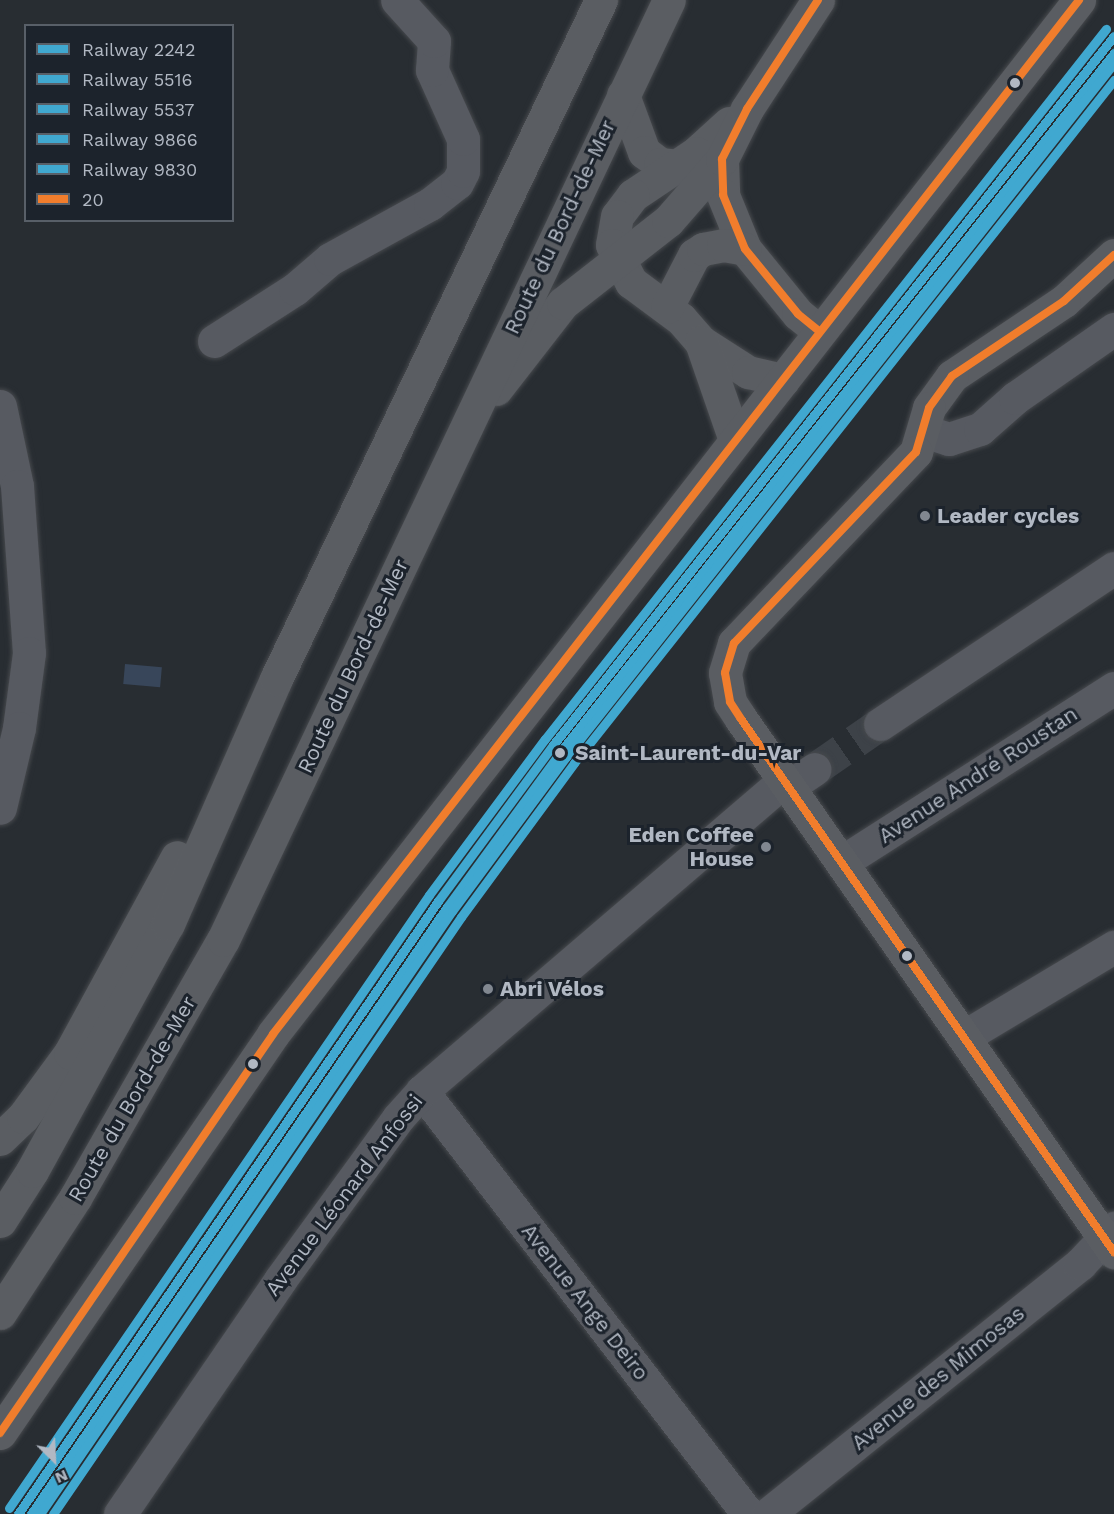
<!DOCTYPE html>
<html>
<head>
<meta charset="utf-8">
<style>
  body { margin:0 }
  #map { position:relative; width:1114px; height:1514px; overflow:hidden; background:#282d32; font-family:"Work Sans",sans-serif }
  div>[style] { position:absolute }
  .water>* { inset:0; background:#38465a; transform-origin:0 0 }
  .minor-tunnel>* { height:33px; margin-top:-16.5px; transform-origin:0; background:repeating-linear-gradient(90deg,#3d4248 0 33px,transparent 0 49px) }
  .roads { filter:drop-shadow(0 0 2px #46494d) drop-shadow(0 0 2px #46494d) }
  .minor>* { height:33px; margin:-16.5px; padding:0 16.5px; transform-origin:16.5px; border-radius:16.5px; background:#575a61 }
  .major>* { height:33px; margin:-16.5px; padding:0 16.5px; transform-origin:16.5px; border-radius:16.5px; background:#5a5d62 }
  .bus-1>* { height:8px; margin:-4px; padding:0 4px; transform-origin:4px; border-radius:4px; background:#f17d2c }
  .rail-1>* { height:9px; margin:-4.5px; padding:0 4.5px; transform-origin:4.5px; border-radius:4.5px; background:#40a8d0 }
  .rail-2>* { height:9px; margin:-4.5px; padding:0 4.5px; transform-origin:4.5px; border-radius:4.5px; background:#40a8d0 }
  .rail-3>* { height:9px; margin:-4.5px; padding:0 4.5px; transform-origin:4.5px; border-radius:4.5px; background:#40a8d0 }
  .rail-4>* { height:9px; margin:-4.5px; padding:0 4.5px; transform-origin:4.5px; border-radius:4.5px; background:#40a8d0 }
  .rail-5>* { height:9px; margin:-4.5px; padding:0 4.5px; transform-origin:4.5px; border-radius:4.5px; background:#40a8d0 }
  .dots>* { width:16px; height:16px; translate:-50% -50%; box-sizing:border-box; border:3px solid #1c232c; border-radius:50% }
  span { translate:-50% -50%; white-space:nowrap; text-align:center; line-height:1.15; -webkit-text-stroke:6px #1c232c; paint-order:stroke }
  .street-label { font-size:21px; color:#b1b8c3 }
  .poi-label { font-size:21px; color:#b1b8c3; font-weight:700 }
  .left { translate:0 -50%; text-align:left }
  .right { translate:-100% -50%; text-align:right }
  .stop-label { font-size:21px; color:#b1b8c3; font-weight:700 }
  .legend { position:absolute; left:24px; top:24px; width:210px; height:198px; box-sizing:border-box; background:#1c232c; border:2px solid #585f68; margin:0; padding:8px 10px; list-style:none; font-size:18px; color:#b1b8c3 }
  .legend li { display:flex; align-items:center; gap:12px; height:30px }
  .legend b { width:30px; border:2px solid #585f68 }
  .north { position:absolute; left:24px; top:1430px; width:60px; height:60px; -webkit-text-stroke:4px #1c232c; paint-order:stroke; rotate:156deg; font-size:16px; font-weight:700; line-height:24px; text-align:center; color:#b1b8c3 }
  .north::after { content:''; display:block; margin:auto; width:21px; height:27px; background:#b1b8c3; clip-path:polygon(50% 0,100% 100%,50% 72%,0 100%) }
</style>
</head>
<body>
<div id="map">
  <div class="water">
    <i style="left:125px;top:664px;width:37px;height:20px;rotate:5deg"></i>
  </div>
  <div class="minor-tunnel">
    <i style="left:815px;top:769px;width:79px;rotate:-34.7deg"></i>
  </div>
  <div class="roads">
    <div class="minor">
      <i style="left:214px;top:341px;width:96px;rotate:-32.7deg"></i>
      <i style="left:295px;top:289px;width:46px;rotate:-40.6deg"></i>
      <i style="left:330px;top:259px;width:114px;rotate:-28.8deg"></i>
      <i style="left:430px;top:204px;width:34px;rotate:-38deg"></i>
      <i style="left:457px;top:183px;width:13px;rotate:-63deg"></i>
      <i style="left:463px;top:171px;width:32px;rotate:-90deg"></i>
      <i style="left:463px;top:139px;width:76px;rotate:-114.2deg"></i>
      <i style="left:432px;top:70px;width:29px;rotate:-86deg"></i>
      <i style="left:434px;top:41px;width:55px;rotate:-132.1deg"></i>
      <i style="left:0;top:406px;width:82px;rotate:78deg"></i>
      <i style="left:17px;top:486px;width:167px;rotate:85.9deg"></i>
      <i style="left:29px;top:653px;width:76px;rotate:97.6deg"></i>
      <i style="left:19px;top:728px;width:82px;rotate:103.4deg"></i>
      <i style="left:924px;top:431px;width:26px;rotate:18deg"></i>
      <i style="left:949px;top:439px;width:33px;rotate:-18deg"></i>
      <i style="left:980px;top:429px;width:47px;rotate:-41.5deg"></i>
      <i style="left:1015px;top:398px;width:121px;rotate:-34.9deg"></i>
      <i style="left:880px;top:724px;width:281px;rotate:-33.7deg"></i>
      <i style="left:788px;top:787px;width:32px;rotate:-34deg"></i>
      <i style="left:842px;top:862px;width:323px;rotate:-32.6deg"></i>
      <i style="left:965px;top:1036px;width:174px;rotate:-30.9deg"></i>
      <i style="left:422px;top:1091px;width:534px;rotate:52.38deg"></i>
      <i style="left:120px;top:1514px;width:283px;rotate:-55.6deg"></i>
      <i style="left:280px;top:1280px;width:200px;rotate:-53.9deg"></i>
      <i style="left:398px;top:1118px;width:36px;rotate:-48deg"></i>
      <i style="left:422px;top:1091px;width:477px;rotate:-40.6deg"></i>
      <i style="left:768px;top:1514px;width:400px;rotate:-38.7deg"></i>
      <i style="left:1080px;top:1264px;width:50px;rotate:-46.6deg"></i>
    </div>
    <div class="major">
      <i style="left:623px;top:95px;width:61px;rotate:69.8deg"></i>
      <i style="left:644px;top:152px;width:20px;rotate:37deg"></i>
      <i style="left:660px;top:164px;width:19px;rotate:6deg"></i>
      <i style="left:729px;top:123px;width:45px;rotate:137.7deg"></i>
      <i style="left:696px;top:153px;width:76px;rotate:146.3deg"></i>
      <i style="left:633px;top:195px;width:26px;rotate:127deg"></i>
      <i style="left:617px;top:216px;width:29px;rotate:100deg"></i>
      <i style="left:612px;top:245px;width:42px;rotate:62.8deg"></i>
      <i style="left:631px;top:282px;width:62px;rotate:36.5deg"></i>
      <i style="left:681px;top:319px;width:30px;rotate:49deg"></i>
      <i style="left:701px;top:342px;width:56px;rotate:32.6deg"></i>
      <i style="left:748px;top:372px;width:36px;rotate:13deg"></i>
      <i style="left:722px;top:159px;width:36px;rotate:88deg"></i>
      <i style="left:723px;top:195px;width:58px;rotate:67.8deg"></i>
      <i style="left:745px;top:249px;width:84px;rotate:50.8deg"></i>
      <i style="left:798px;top:314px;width:28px;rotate:39deg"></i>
      <i style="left:1114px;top:255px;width:68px;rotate:137.4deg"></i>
      <i style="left:1064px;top:301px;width:135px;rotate:146.2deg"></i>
      <i style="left:952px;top:376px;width:39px;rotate:126deg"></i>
      <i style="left:929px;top:408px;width:46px;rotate:106.5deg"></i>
      <i style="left:916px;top:452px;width:264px;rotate:133.6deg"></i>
      <i style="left:734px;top:643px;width:31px;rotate:107deg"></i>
      <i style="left:725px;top:673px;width:29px;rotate:80deg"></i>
      <i style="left:730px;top:702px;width:20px;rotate:57deg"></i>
      <i style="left:741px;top:719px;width:651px;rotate:55.02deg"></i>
      <i style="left:667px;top:307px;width:59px;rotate:-62.6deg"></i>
      <i style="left:694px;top:255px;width:11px;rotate:-34deg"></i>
      <i style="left:703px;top:249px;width:20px;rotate:-11deg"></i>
      <i style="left:723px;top:245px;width:22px;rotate:10deg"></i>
      <i style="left:701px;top:342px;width:104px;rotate:70.9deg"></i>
      <i style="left:496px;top:389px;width:109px;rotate:-52.1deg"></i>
      <i style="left:563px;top:303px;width:133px;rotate:-38deg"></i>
      <i style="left:668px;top:221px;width:82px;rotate:-48.9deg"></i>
      <i style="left:722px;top:159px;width:56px;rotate:-63.4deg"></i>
      <i style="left:747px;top:109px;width:130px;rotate:-56.9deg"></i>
      <i style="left:0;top:1139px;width:32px;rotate:-44deg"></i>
      <i style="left:23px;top:1117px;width:79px;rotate:-53.7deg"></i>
      <i style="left:70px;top:1053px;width:223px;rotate:-61.4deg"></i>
      <i style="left:0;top:1221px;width:59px;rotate:-57.4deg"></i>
      <i style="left:32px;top:1171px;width:282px;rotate:-61.2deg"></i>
      <i style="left:168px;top:924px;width:268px;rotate:-66.2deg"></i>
      <i style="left:276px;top:679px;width:753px;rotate:-64.42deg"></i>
      <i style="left:0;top:1313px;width:137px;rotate:-56.9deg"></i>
      <i style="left:75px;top:1198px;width:297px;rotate:-60.2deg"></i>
      <i style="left:223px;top:940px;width:1040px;rotate:-64.62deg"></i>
      <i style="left:0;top:1433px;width:483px;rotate:-55.6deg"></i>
      <i style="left:273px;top:1034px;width:1311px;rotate:-52.06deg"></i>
    </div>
  </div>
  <div class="bus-1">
    <i style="left:818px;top:0;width:130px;rotate:123.1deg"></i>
    <i style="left:747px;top:109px;width:56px;rotate:116.6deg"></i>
    <i style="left:722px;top:159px;width:36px;rotate:88deg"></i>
    <i style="left:723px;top:195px;width:58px;rotate:67.8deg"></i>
    <i style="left:745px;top:249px;width:84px;rotate:50.8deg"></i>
    <i style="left:798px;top:314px;width:28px;rotate:39deg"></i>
    <i style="left:1114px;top:255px;width:68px;rotate:137.4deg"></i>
    <i style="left:1064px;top:301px;width:135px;rotate:146.2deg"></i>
    <i style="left:952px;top:376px;width:39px;rotate:126deg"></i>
    <i style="left:929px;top:408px;width:46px;rotate:106.5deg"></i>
    <i style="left:916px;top:452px;width:264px;rotate:133.6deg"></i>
    <i style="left:734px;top:643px;width:31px;rotate:107deg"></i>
    <i style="left:725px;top:673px;width:29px;rotate:80deg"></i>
    <i style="left:730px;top:702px;width:20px;rotate:57deg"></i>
    <i style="left:741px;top:719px;width:651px;rotate:55.02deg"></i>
    <i style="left:0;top:1433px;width:483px;rotate:-55.6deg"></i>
    <i style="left:273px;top:1034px;width:1311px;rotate:-52.06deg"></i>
  </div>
  <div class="rail-1">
    <i style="left:18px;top:1514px;width:743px;rotate:-55.58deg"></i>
    <i style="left:438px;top:901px;width:194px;rotate:-53.6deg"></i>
    <i style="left:553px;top:745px;width:904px;rotate:-51.65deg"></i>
  </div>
  <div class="rail-2">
    <i style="left:31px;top:1514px;width:736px;rotate:-55.58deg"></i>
    <i style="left:447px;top:907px;width:193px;rotate:-53.8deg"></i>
    <i style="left:561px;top:751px;width:891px;rotate:-51.61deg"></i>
  </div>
  <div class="rail-3">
    <i style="left:40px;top:1514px;width:730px;rotate:-55.66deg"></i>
    <i style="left:452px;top:911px;width:192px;rotate:-53.5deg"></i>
    <i style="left:566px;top:757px;width:884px;rotate:-51.7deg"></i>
  </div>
  <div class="rail-4">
    <i style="left:9px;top:1508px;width:743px;rotate:-55.58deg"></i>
    <i style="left:429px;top:895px;width:194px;rotate:-53.4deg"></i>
    <i style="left:545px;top:739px;width:905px;rotate:-51.69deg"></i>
  </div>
  <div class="rail-5">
    <i style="left:53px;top:1514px;width:723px;rotate:-55.65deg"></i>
    <i style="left:461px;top:917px;width:191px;rotate:-53.7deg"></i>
    <i style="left:574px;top:763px;width:871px;rotate:-51.67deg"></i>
  </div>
  <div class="dots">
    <i style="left:1015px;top:83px;background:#b1b8c3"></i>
    <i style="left:925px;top:516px;background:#818790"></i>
    <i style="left:560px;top:753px;background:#b1b8c3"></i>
    <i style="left:766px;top:847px;background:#818790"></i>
    <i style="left:907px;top:956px;background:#b1b8c3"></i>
    <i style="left:488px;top:989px;background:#818790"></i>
    <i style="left:253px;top:1064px;background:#b1b8c3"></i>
  </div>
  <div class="street-label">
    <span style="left:560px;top:227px;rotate:-65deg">Route du Bord-de-Mer</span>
    <span style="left:353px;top:666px;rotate:-65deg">Route du Bord-de-Mer</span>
    <span style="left:978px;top:775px;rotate:-33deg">Avenue André Roustan</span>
    <span style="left:132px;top:1099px;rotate:-60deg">Route du Bord-de-Mer</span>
    <span style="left:344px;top:1195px;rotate:-53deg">Avenue Léonard Anfossi</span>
    <span style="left:585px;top:1302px;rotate:52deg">Avenue Ange Deiro</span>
    <span style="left:938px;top:1378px;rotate:-39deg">Avenue des Mimosas</span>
  </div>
  <div class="poi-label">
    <span class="left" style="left:937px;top:516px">Leader cycles</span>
    <span class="right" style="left:754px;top:847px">Eden Coffee<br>House</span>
    <span class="left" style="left:500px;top:989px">Abri Vélos</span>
  </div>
  <div class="stop-label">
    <span class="left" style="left:575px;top:753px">Saint-Laurent-du-Var</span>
  </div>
  <ul class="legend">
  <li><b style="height:8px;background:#40a8d0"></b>Railway 2242</li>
  <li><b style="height:8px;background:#40a8d0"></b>Railway 5516</li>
  <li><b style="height:8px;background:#40a8d0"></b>Railway 5537</li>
  <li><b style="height:8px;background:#40a8d0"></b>Railway 9866</li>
  <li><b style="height:8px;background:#40a8d0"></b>Railway 9830</li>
  <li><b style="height:8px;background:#f17d2c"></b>20</li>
  </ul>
  <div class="north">N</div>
</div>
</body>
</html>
